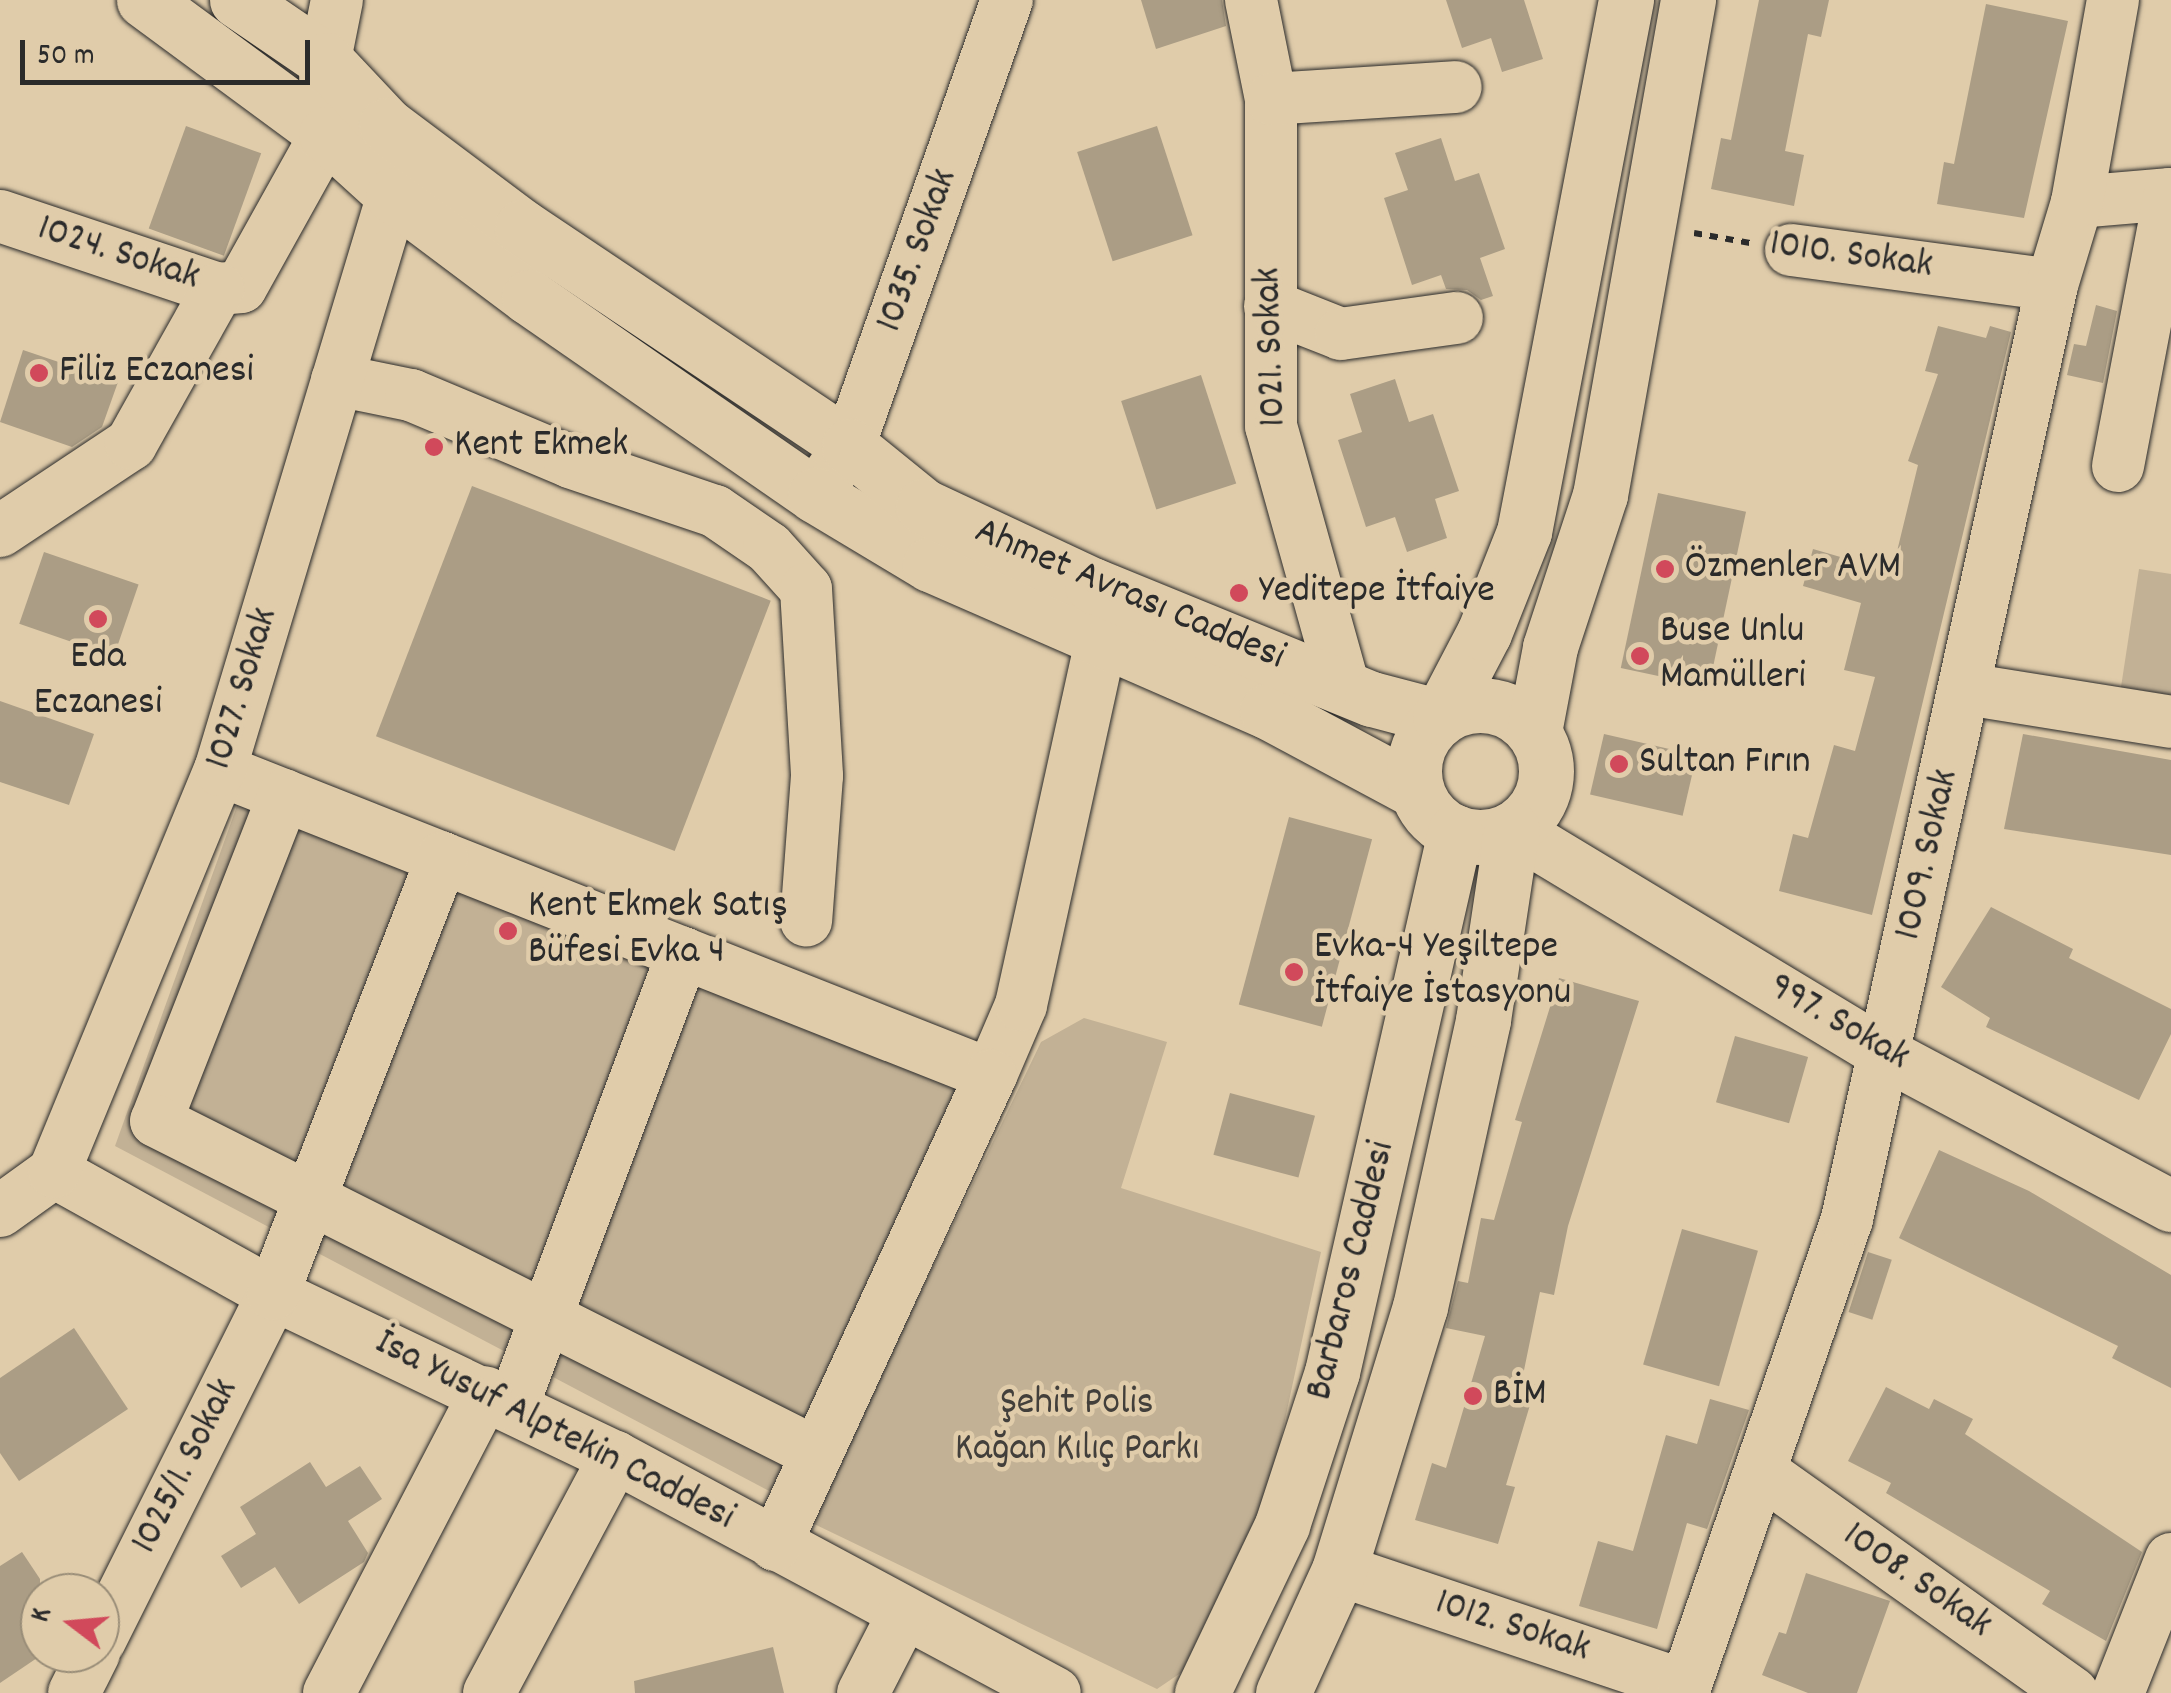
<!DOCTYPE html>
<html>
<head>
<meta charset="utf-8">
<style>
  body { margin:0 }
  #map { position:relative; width:2171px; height:1693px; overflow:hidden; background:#e0ccaa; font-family:Dekko,sans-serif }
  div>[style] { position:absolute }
  .green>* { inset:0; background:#c2b195 }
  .building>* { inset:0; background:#ab9d85; transform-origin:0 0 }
  .path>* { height:6px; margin-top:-3px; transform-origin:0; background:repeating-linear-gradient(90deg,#2b2b2b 0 8px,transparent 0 16px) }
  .roads { filter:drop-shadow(0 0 2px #2b2b2b) drop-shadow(0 0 2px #2b2b2b) }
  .minor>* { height:52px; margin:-26px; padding:0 26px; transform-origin:26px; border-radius:26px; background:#e0ccaa }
  .major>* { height:55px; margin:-27.5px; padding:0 27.5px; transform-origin:27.5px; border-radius:27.5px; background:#e0ccaa }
  .major>.ring { margin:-27.5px; padding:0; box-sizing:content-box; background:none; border:55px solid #e0ccaa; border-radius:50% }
  .dots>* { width:28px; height:28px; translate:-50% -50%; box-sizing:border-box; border:5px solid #e0ccaa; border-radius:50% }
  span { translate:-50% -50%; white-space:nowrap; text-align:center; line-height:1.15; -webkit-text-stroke:9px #e0ccaa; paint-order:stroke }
  .street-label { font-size:40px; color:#2b2b2b }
  .poi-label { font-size:40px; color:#2b2b2b }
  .left { translate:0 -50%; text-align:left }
  .park-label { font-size:40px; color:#423f3b }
  .north { position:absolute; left:20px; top:1573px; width:100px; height:100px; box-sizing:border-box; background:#e0ccaa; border:2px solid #988c77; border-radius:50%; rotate:286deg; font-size:28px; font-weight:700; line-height:40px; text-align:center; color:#2b2b2b }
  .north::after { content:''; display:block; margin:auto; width:35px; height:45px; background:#d1495b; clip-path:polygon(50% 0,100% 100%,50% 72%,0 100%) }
  .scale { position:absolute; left:20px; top:40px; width:290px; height:45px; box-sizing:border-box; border:5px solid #2b2b2b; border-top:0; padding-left:12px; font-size:30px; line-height:35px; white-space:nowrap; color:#2b2b2b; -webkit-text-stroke:8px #e0ccaa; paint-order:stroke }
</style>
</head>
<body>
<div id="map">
  <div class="green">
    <i style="clip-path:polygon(2139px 569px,2171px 574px,2171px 695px,2121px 687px)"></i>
    <i style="clip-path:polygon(238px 803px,963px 1083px,775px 1494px,115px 1146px)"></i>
    <i style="clip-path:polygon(1084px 1018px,1167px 1042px,1121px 1188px,1321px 1252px,1266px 1508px,1188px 1668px,1157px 1689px,810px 1522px,1041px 1042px)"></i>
  </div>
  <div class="building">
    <i style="clip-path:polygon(1141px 0,1222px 0,1226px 26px,1156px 49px)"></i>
    <i style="clip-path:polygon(1446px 0,1524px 0,1543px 59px,1502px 72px,1491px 38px,1462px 48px)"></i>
    <i style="clip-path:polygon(1759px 0,1829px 0,1821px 37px,1808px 34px,1785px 151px,1804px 155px,1794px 206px,1711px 189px,1721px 138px,1731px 140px)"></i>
    <i style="clip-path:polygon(1986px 4px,2068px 21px,2024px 218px,1937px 204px,1944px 162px,1954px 164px)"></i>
    <i style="left:186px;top:126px;width:80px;height:109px;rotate:20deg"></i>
    <i style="left:1157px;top:126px;width:115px;height:84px;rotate:72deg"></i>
    <i style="clip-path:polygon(1441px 138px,1455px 181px,1479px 173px,1505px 249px,1480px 258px,1493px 296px,1481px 300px,1467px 290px,1446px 289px,1441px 275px,1412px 285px,1384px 198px,1408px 190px,1395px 153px)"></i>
    <i style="clip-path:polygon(2096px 305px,2117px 311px,2103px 383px,2067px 375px,2074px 344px,2086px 346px)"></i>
    <i style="clip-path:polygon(1938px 326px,1986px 338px,1990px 326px,2011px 332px,1872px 915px,1779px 891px,1793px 834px,1808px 838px,1834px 745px,1855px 751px,1875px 677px,1844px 670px,1861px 603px,1803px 586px,1813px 549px,1892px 572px,1918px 465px,1908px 461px,1938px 374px,1925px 371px)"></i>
    <i style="clip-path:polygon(23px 350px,118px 382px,102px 427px,72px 447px,0 422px)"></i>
    <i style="left:1201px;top:375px;width:114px;height:84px;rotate:72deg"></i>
    <i style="clip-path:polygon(1395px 379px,1409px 422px,1433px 414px,1459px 491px,1435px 499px,1447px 538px,1407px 552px,1395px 517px,1366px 527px,1338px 440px,1362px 432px,1350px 394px)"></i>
    <i style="left:472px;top:486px;width:320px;height:268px;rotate:21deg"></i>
    <i style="left:1658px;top:493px;width:90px;height:179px;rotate:12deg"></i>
    <i style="left:44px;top:552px;width:100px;height:76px;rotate:19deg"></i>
    <i style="clip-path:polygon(0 701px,94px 734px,69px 805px,0 782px)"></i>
    <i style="left:1604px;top:734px;width:95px;height:62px;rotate:13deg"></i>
    <i style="clip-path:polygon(2023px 734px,2171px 760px,2171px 855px,2004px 829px)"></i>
    <i style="left:1289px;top:817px;width:86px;height:194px;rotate:15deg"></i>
    <i style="clip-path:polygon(1991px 907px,2073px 949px,2069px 958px,2171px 1009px,2171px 1034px,2139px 1100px,1986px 1027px,1990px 1018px,1941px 987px)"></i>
    <i style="clip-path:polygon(1559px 978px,1639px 1001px,1568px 1226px,1554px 1295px,1540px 1292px,1522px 1380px,1536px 1385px,1506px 1485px,1515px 1487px,1498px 1544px,1415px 1520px,1432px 1463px,1446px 1468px,1485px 1336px,1446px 1328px,1458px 1281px,1468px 1283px,1481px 1218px,1494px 1220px,1522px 1122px,1515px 1120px)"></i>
    <i style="left:1735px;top:1036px;width:76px;height:69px;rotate:16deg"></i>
    <i style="left:1230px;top:1093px;width:88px;height:64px;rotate:15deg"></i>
    <i style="clip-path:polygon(1939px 1150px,2029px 1191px,2171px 1275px,2171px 1388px,2112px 1358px,2118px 1346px,1899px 1238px)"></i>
    <i style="left:1682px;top:1229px;width:79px;height:141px;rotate:16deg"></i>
    <i style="left:1868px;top:1252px;width:25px;height:63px;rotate:18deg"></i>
    <i style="clip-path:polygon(74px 1328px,128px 1409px,19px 1481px,0 1453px,0 1378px)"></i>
    <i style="clip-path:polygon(1886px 1387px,1929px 1409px,1934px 1399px,1973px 1419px,1965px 1434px,2142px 1552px,2106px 1641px,2042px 1604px,2050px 1591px,1886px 1493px,1891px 1483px,1848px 1461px)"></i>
    <i style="clip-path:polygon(1710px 1399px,1749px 1410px,1707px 1529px,1687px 1523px,1657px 1629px,1579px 1606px,1598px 1541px,1633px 1551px,1666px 1435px,1697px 1444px)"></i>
    <i style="clip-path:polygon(310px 1462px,326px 1487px,360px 1466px,382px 1499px,348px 1521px,368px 1553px,364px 1562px,299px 1604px,275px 1567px,241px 1588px,221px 1556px,256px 1534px,240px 1507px)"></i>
    <i style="clip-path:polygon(22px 1552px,40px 1579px,40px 1656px,0 1683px,0 1566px)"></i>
    <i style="clip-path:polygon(1806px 1573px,1890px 1601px,1857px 1693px,1808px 1693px,1762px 1675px,1779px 1632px,1786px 1634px)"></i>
    <i style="clip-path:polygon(773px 1647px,784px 1693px,635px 1693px,634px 1681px)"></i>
  </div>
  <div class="path">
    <i style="left:1694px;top:233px;width:57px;rotate:10.1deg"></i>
  </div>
  <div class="roads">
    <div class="minor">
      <i style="left:1251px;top:0;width:101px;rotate:78.6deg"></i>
      <i style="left:1271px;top:99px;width:327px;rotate:90deg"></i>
      <i style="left:1271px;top:426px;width:271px;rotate:74.4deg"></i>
      <i style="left:1271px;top:99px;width:185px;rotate:-3.7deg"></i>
      <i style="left:2077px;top:202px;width:94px;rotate:-4.9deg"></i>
      <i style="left:0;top:216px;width:230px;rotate:18.5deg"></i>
      <i style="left:218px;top:289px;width:23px;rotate:-5deg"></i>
      <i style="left:241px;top:287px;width:175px;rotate:-60.9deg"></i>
      <i style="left:326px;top:134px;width:74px;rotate:-90.8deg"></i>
      <i style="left:325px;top:60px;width:61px;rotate:-78.7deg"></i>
      <i style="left:1791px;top:250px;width:263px;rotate:7.6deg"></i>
      <i style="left:1270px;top:306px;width:76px;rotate:21.5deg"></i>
      <i style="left:1341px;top:334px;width:117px;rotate:-7.9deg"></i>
      <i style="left:337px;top:380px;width:76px;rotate:11.5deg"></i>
      <i style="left:411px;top:395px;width:173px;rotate:22.8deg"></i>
      <i style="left:570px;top:462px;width:153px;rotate:18.7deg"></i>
      <i style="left:715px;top:511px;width:65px;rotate:34.4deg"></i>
      <i style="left:769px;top:548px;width:55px;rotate:47.9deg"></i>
      <i style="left:806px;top:589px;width:187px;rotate:86.6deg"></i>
      <i style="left:817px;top:776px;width:145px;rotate:94.3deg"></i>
      <i style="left:2118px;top:466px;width:277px;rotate:-79.2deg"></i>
      <i style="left:815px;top:495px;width:60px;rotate:-55.2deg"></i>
      <i style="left:849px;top:446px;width:473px;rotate:-70.5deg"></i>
      <i style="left:0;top:531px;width:157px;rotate:-33.6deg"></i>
      <i style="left:131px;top:444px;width:178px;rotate:-60.7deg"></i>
      <i style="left:1966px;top:689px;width:208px;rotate:9.1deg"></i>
      <i style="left:220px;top:770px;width:829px;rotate:21.58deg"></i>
      <i style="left:991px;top:1075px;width:76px;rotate:-66.8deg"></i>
      <i style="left:1021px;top:1005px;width:374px;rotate:-77.6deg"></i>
      <i style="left:284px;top:795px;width:350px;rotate:111.4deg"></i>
      <i style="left:156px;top:1121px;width:739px;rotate:26.7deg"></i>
      <i style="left:1512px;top:829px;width:436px;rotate:31.1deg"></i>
      <i style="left:1885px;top:1054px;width:324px;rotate:28deg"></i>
      <i style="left:54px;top:1172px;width:251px;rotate:29.1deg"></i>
      <i style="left:273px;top:1294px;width:379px;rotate:25.5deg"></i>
      <i style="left:615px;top:1457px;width:499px;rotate:28.2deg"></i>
      <i style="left:0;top:1211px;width:67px;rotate:-35.8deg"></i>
      <i style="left:54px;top:1172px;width:435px;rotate:-67.6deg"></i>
      <i style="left:220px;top:770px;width:600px;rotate:-73.26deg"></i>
      <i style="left:393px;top:195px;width:42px;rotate:-95.4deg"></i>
      <i style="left:513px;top:1405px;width:483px;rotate:-69.4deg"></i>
      <i style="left:1760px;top:1471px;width:383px;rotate:35.4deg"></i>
      <i style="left:775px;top:1545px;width:517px;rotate:-65.32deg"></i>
      <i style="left:1339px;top:1570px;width:365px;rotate:18.5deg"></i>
      <i style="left:100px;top:1640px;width:387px;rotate:-63.4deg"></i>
      <i style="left:273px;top:1294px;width:468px;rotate:-68.8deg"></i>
      <i style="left:74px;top:1693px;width:45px;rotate:-63.4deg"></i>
      <i style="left:329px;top:1693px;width:339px;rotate:-62.5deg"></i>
      <i style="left:489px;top:1693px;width:268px;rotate:-61.9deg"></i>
      <i style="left:863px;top:1693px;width:88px;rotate:-62.9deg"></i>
      <i style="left:1683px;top:1693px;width:502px;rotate:-70.91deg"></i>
      <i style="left:1847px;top:1219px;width:956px;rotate:-77.62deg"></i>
      <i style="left:2052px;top:285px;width:87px;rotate:-73.2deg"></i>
      <i style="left:2077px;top:202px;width:205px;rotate:-79.9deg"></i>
      <i style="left:2118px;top:1693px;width:144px;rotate:-68.4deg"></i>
    </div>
    <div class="major">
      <i style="left:144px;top:0;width:226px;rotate:36.4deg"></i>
      <i style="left:326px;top:134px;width:91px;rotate:42.3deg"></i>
      <i style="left:393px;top:195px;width:170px;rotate:36.9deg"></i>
      <i style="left:529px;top:297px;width:348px;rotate:34.7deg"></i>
      <i style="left:815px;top:495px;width:134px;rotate:31deg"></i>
      <i style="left:930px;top:564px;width:368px;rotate:23.6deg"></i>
      <i style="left:1267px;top:711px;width:169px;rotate:28.2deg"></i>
      <i style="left:237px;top:0;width:107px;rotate:34.3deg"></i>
      <i style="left:325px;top:60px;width:89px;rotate:46.8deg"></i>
      <i style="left:386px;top:125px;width:170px;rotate:36.9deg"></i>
      <i style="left:522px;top:227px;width:394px;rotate:33.8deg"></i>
      <i style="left:849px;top:446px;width:95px;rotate:39deg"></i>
      <i style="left:923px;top:506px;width:187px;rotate:25.1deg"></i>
      <i style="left:1092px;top:585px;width:302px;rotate:22.2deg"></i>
      <i style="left:1372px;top:699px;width:70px;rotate:14.8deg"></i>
      <i class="ring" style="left:1414px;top:705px;width:77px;height:77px"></i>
      <i style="left:1440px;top:717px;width:95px;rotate:-62.4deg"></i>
      <i style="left:1484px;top:633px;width:109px;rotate:-68.4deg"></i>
      <i style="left:1524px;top:532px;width:542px;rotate:-79.15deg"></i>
      <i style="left:1534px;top:732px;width:86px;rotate:-79.3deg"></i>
      <i style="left:1550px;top:647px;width:160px;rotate:-71.8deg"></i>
      <i style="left:1600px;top:495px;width:503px;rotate:-79.92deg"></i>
      <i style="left:1202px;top:1693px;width:186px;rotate:-64.5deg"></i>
      <i style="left:1282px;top:1525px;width:161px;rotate:-71.9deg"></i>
      <i style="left:1332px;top:1372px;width:554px;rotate:-77.17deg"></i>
      <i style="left:1283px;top:1693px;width:135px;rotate:-65.5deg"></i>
      <i style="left:1339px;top:1570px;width:275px;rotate:-72.9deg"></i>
      <i style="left:1420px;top:1307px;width:294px;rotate:-77.6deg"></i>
      <i style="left:1483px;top:1020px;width:193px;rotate:-81.4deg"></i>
    </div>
  </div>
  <div class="dots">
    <i style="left:39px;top:373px;background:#d1495b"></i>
    <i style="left:434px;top:447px;background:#d1495b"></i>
    <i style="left:1665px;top:569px;background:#d1495b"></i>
    <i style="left:1239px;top:593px;background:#d1495b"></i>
    <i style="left:98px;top:619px;background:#d1495b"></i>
    <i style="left:1640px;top:656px;background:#d1495b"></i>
    <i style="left:1619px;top:764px;background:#d1495b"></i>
    <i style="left:508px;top:931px;background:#d1495b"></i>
    <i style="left:1294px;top:972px;background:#d1495b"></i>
    <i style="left:1473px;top:1396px;background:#d1495b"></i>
  </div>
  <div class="street-label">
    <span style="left:919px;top:251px;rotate:-70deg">1035. Sokak</span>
    <span style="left:118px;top:255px;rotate:18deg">1024. Sokak</span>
    <span style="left:1851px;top:257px;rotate:8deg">1010. Sokak</span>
    <span style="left:1273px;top:347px;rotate:-92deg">1021. Sokak</span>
    <span style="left:1129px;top:596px;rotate:23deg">Ahmet Avrası Caddesi</span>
    <span style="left:244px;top:689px;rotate:-73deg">1027. Sokak</span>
    <span style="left:1929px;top:855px;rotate:-77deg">1009. Sokak</span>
    <span style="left:1838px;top:1024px;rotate:30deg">997. Sokak</span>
    <span style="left:1353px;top:1271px;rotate:-76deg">Barbaros Caddesi</span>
    <span style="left:554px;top:1432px;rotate:27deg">İsa Yusuf Alptekin Caddesi</span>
    <span style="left:187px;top:1467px;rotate:-63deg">1025/1. Sokak</span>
    <span style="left:1916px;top:1582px;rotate:35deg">1008. Sokak</span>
    <span style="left:1512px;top:1628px;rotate:18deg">1012. Sokak</span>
  </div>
  <div class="poi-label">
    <span class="left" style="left:59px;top:373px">Filiz Eczanesi</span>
    <span class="left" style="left:454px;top:447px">Kent Ekmek</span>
    <span class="left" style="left:1685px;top:569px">Özmenler AVM</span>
    <span class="left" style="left:1259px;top:593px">Yeditepe İtfaiye</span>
    <span class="left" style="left:1660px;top:656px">Buse Unlu<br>Mamülleri</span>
    <span style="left:98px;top:682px">Eda<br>Eczanesi</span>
    <span class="left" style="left:1639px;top:764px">Sultan Fırın</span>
    <span class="left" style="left:528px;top:931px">Kent Ekmek Satış<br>Büfesi Evka 4</span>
    <span class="left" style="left:1314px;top:972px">Evka-4 Yeşiltepe<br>İtfaiye İstasyonu</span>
    <span class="left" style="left:1493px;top:1396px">BİM</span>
  </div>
  <div class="park-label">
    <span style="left:1077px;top:1428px">Şehit Polis<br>Kağan Kılıç Parkı</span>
  </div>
  <div class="north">K</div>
  <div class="scale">50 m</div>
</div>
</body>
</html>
